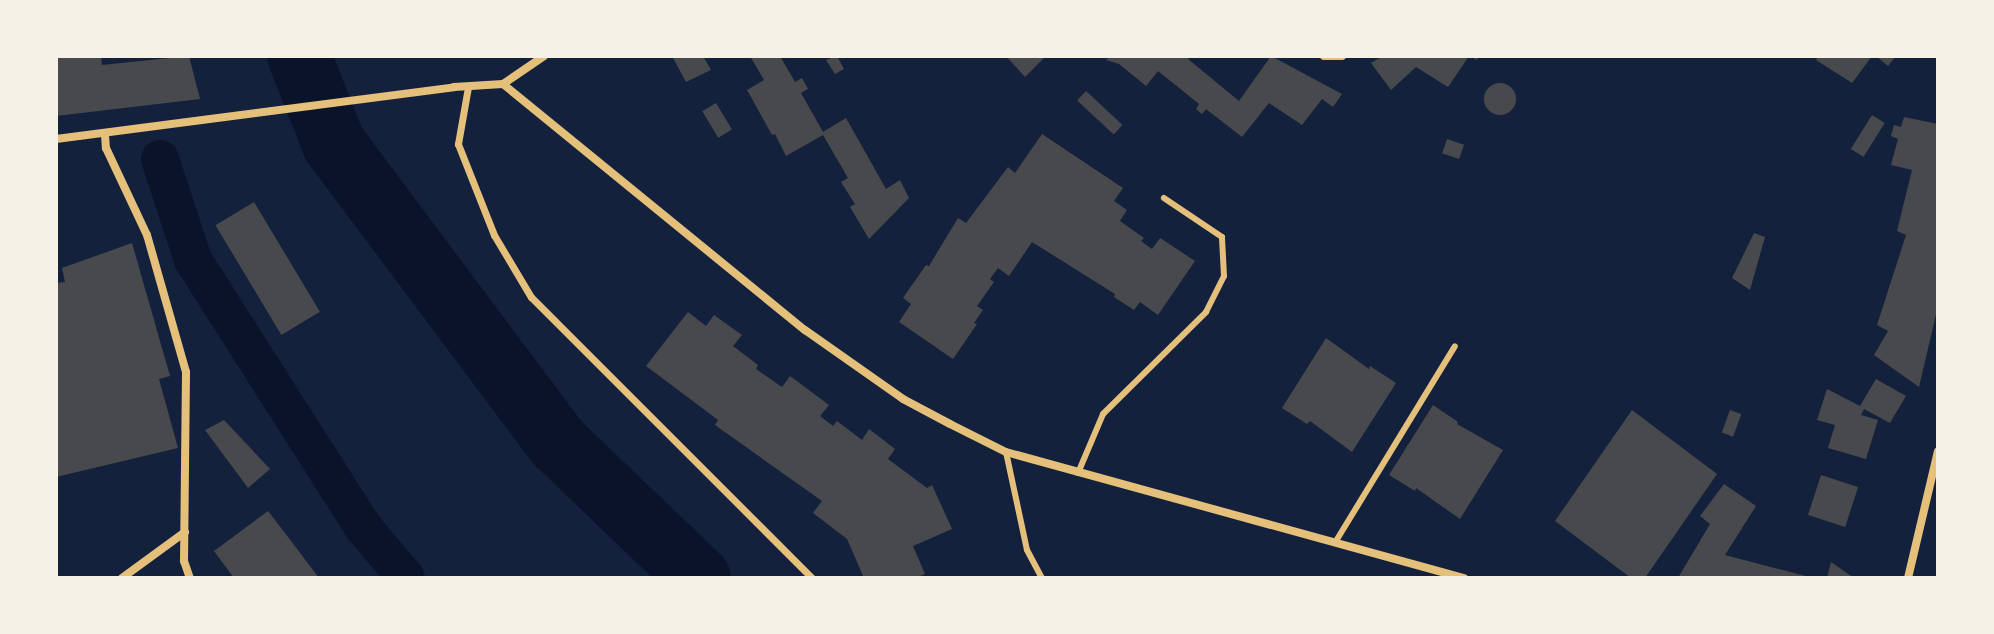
<!DOCTYPE html>
<html>
<head>
<meta charset="utf-8">
<style>
  body { margin:0 }
  #map { position:relative; width:1994px; height:634px; overflow:hidden; background:#14213d; font-family:"Varela Round",sans-serif }
  div>[style] { position:absolute }
  .canal>* { height:38px; margin:-19px; padding:0 19px; transform-origin:19px; border-radius:19px; background:#0b132b }
  .river>* { height:64px; margin:-32px; padding:0 32px; transform-origin:32px; border-radius:32px; background:#0b132b }
  .building>* { inset:0; background:#48494c; transform-origin:0 0 }
  .round { border-radius:50% }
  .service>* { height:6px; margin:-3px; padding:0 3px; transform-origin:3px; border-radius:3px; background:#e5c07b }
  .pedestrian>* { height:7px; margin:-3.5px; padding:0 3.5px; transform-origin:3.5px; border-radius:3.5px; background:#e5c07b }
  .minor>* { height:8px; margin:-4px; padding:0 4px; transform-origin:4px; border-radius:4px; background:#e5c07b }
  span { translate:-50% -50%; white-space:nowrap; text-align:center; line-height:1.15; -webkit-text-stroke:8px #f6f1e7; paint-order:stroke }
  .frame { position:absolute; inset:0; border:58px solid #f6f1e7; pointer-events:none }
</style>
</head>
<body>
<div id="map">
  <div class="canal">
    <i style="left:160px;top:159px;width:106px;rotate:71.9deg"></i>
    <i style="left:193px;top:260px;width:318px;rotate:57.5deg"></i>
    <i style="left:364px;top:528px;width:65px;rotate:50deg"></i>
  </div>
  <div class="river">
    <i style="left:299px;top:56px;width:95px;rotate:68.3deg"></i>
    <i style="left:334px;top:144px;width:374px;rotate:53.2deg"></i>
    <i style="left:558px;top:443px;width:195px;rotate:43.8deg"></i>
  </div>
  <div class="building">
    <i style="clip-path:polygon(56px 56px,101px 56px,102px 65px,189px 56px,200px 99px,56px 116px)"></i>
    <i style="clip-path:polygon(672px 56px,703px 56px,711px 70px,686px 82px)"></i>
    <i style="clip-path:polygon(750px 56px,780px 56px,795px 82px,802px 78px,808px 89px,801px 93px,823px 132px,846px 118px,886px 189px,900px 180px,909px 198px,869px 239px,850px 207px,855px 204px,841px 182px,848px 178px,823px 135px,786px 156px,775px 134px,772px 135px,747px 90px,764px 80px)"></i>
    <i style="clip-path:polygon(837px 56px,844px 69px,835px 74px,826px 60px)"></i>
    <i style="clip-path:polygon(1006px 56px,1046px 56px,1025px 77px)"></i>
    <i style="clip-path:polygon(1111px 56px,1190px 56px,1188px 59px,1239px 101px,1271px 56px,1342px 94px,1333px 107px,1322px 99px,1302px 125px,1269px 103px,1242px 137px,1206px 109px,1202px 114px,1196px 109px,1199px 104px,1158px 71px,1146px 86px,1119px 64px,1106px 60px)"></i>
    <i style="clip-path:polygon(1383px 56px,1479px 56px,1477px 60px,1469px 56px,1448px 87px,1416px 67px,1391px 90px,1371px 63px)"></i>
    <i style="clip-path:polygon(1818px 56px,1872px 56px,1852px 83px,1816px 60px)"></i>
    <i style="clip-path:polygon(1876px 56px,1896px 56px,1888px 66px)"></i>
    <i class="round" style="left:1484px;top:83px;width:32px;height:32px"></i>
    <i style="left:1086px;top:91px;width:50px;height:13px;rotate:43deg"></i>
    <i style="left:716px;top:103px;width:31px;height:16px;rotate:59deg"></i>
    <i style="left:1872px;top:115px;width:15px;height:40px;rotate:32deg"></i>
    <i style="clip-path:polygon(1904px 117px,1938px 124px,1938px 306px,1919px 387px,1874px 355px,1888px 331px,1877px 325px,1906px 235px,1897px 231px,1912px 170px,1891px 165px,1898px 139px,1891px 136px,1894px 125px,1901px 127px)"></i>
    <i style="clip-path:polygon(1042px 134px,1123px 188px,1114px 201px,1127px 210px,1120px 221px,1144px 238px,1141px 241px,1152px 249px,1160px 238px,1195px 261px,1158px 315px,1140px 302px,1134px 310px,1114px 297px,1115px 294px,1032px 242px,1009px 276px,998px 268px,990px 279px,994px 282px,977px 306px,983px 310px,974px 323px,977px 324px,953px 359px,899px 322px,911px 304px,903px 298px,926px 265px,929px 266px,958px 218px,966px 223px,1008px 167px,1015px 173px)"></i>
    <i style="left:1447px;top:139px;width:18px;height:15px;rotate:19deg"></i>
    <i style="left:254px;top:202px;width:128px;height:45px;rotate:59deg"></i>
    <i style="clip-path:polygon(1754px 233px,1765px 237px,1750px 290px,1732px 278px)"></i>
    <i style="clip-path:polygon(132px 243px,170px 376px,159px 379px,178px 448px,56px 477px,56px 283px,65px 282px,62px 268px)"></i>
    <i style="clip-path:polygon(688px 312px,706px 326px,714px 315px,742px 335px,733px 346px,758px 365px,756px 369px,782px 387px,790px 376px,829px 405px,820px 416px,833px 426px,837px 421px,862px 440px,869px 429px,895px 449px,888px 459px,927px 488px,932px 485px,952px 529px,913px 546px,925px 574px,916px 578px,864px 578px,847px 539px,813px 513px,822px 501px,715px 425px,718px 420px,646px 366px)"></i>
    <i style="clip-path:polygon(1326px 338px,1369px 369px,1370px 366px,1396px 383px,1352px 452px,1310px 421px,1307px 424px,1282px 408px)"></i>
    <i style="clip-path:polygon(1876px 379px,1906px 396px,1890px 423px,1864px 409px,1861px 415px,1878px 420px,1866px 459px,1828px 448px,1835px 425px,1817px 420px,1827px 389px,1860px 406px)"></i>
    <i style="clip-path:polygon(1433px 405px,1458px 422px,1457px 424px,1503px 450px,1460px 519px,1416px 488px,1415px 491px,1389px 475px)"></i>
    <i style="clip-path:polygon(1632px 410px,1717px 474px,1645px 578px,1631px 578px,1555px 521px)"></i>
    <i style="left:1730px;top:410px;width:12px;height:24px;rotate:20deg"></i>
    <i style="clip-path:polygon(224px 420px,270px 469px,248px 488px,205px 430px)"></i>
    <i style="left:1821px;top:475px;width:39px;height:42px;rotate:18deg"></i>
    <i style="clip-path:polygon(1724px 484px,1756px 506px,1725px 555px,1813px 578px,1678px 578px,1710px 524px,1700px 516px)"></i>
    <i style="clip-path:polygon(268px 511px,285px 533px,319px 578px,234px 578px,231px 574px,214px 551px)"></i>
    <i style="clip-path:polygon(1831px 562px,1854px 578px,1827px 578px)"></i>
  </div>
  <div class="service">
    <i style="left:1006px;top:452px;width:100px;rotate:77.9deg"></i>
    <i style="left:1027px;top:550px;width:32px;rotate:62deg"></i>
    <i style="left:1078px;top:473px;width:64px;rotate:-67deg"></i>
    <i style="left:1103px;top:414px;width:145px;rotate:-44.7deg"></i>
    <i style="left:1206px;top:312px;width:40px;rotate:-63.4deg"></i>
    <i style="left:1224px;top:276px;width:39px;rotate:-93deg"></i>
    <i style="left:1222px;top:237px;width:70px;rotate:-146.1deg"></i>
    <i style="left:1336px;top:541px;width:228px;rotate:-58.6deg"></i>
  </div>
  <div class="pedestrian">
    <i style="left:468px;top:87px;width:58px;rotate:100deg"></i>
    <i style="left:458px;top:144px;width:98px;rotate:68.4deg"></i>
    <i style="left:494px;top:235px;width:72px;rotate:59.2deg"></i>
    <i style="left:531px;top:297px;width:397px;rotate:45deg"></i>
  </div>
  <div class="minor">
    <i style="left:1324px;top:56px;width:18px"></i>
    <i style="left:503px;top:84px;width:390px;rotate:39.2deg"></i>
    <i style="left:805px;top:330px;width:120px;rotate:35.1deg"></i>
    <i style="left:903px;top:399px;width:53px;rotate:28deg"></i>
    <i style="left:950px;top:424px;width:63px;rotate:26.6deg"></i>
    <i style="left:1006px;top:452px;width:475px;rotate:15.4deg"></i>
    <i style="left:105px;top:135px;width:13px;rotate:86deg"></i>
    <i style="left:106px;top:148px;width:96px;rotate:64.8deg"></i>
    <i style="left:147px;top:235px;width:142px;rotate:74.1deg"></i>
    <i style="left:186px;top:372px;width:189px;rotate:90.6deg"></i>
    <i style="left:184px;top:561px;width:18px;rotate:71deg"></i>
    <i style="left:56px;top:139px;width:401px;rotate:-7.4deg"></i>
    <i style="left:454px;top:87px;width:49px;rotate:-3.5deg"></i>
    <i style="left:503px;top:84px;width:50px;rotate:-34.3deg"></i>
    <i style="left:122px;top:578px;width:78px;rotate:-36.1deg"></i>
    <i style="left:1908px;top:578px;width:130px;rotate:-76.7deg"></i>
  </div>
  <div class="frame"></div>
</div>
</body>
</html>
